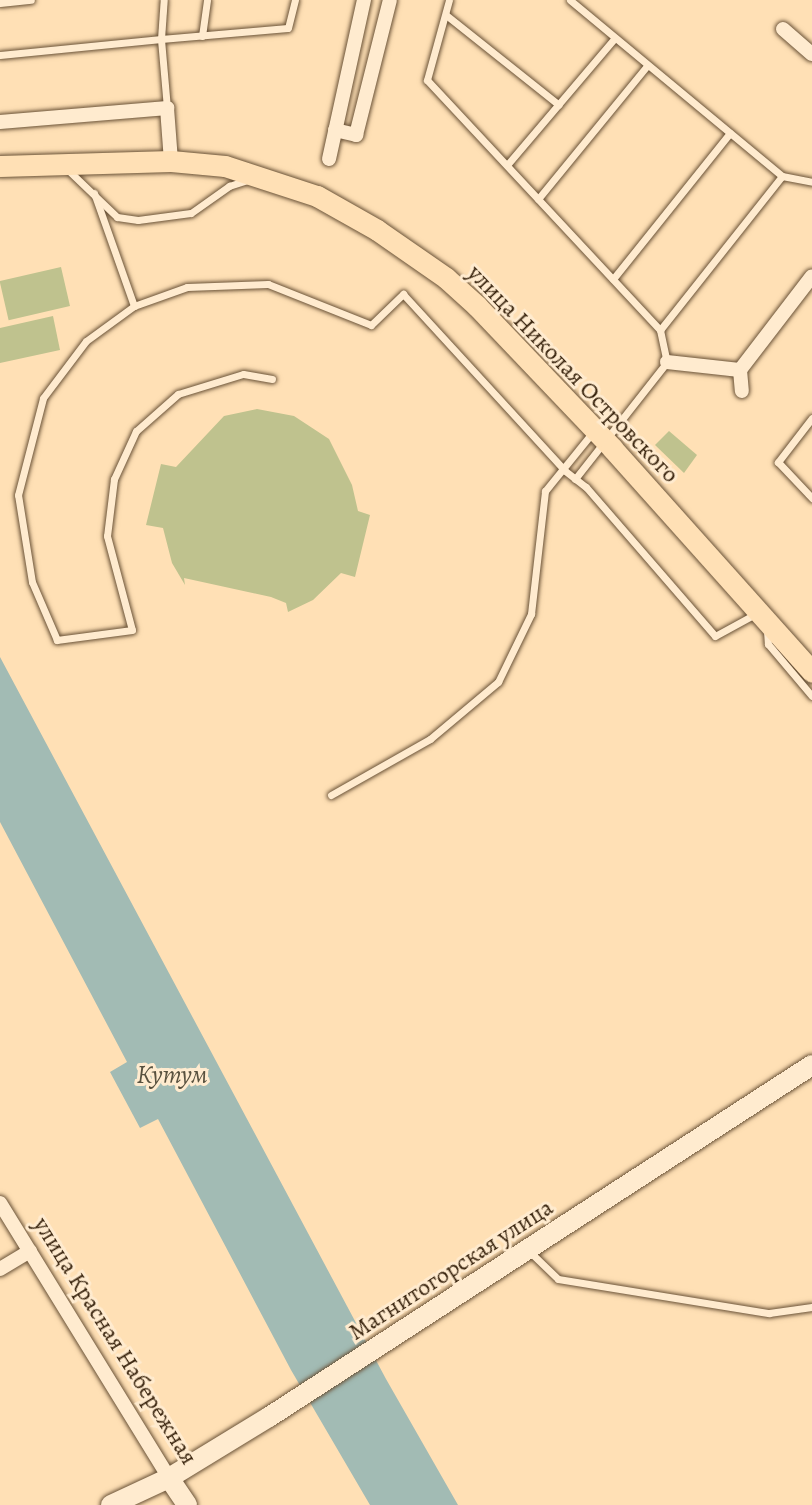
<!DOCTYPE html>
<html>
<head>
<meta charset="utf-8">
<style>
  body { margin:0 }
  #map { position:relative; width:812px; height:1505px; overflow:hidden; background:#ffe0b5; font-family:Alegreya,serif }
  div>[style] { position:absolute }
  .green>* { inset:0; background:#bfc28e; transform-origin:0 0 }
  .water>* { inset:0; background:#a2bbb4 }
  .roads { filter:drop-shadow(0 0 2px #6a5237) drop-shadow(0 0 2px #6a5237) }
  .lane>* { height:7px; margin:-3.5px; padding:0 3.5px; transform-origin:3.5px; border-radius:3.5px; background:#ffebcf }
  .street>* { height:14px; margin:-7px; padding:0 7px; transform-origin:7px; border-radius:7px; background:#ffebcf }
  .secondary>* { height:20px; margin:-10px; padding:0 10px; transform-origin:10px; border-radius:10px; background:#ffebcf }
  .primary>* { height:21px; margin:-10.5px; padding:0 10.5px; transform-origin:10.5px; border-radius:10.5px; background:#ffe0b5 }
  span { translate:-50% -50%; white-space:nowrap; text-align:center; line-height:1.15; -webkit-text-stroke:6px #ffebcf; paint-order:stroke }
  .street-label { font-size:24px; color:#38230d }
  .water-label { font-size:26px; color:#58513f; font-style:italic }
</style>
</head>
<body>
<div id="map">
  <div class="green">
    <i style="left:61px;top:267px;width:40px;height:63px;rotate:77deg"></i>
    <i style="clip-path:polygon(53px 316px,60px 350px,0 363px,0 328px)"></i>
    <i style="clip-path:polygon(257px 409px,294px 416px,329px 439px,352px 485px,358px 511px,370px 515px,355px 577px,341px 573px,313px 600px,288px 612px,286px 603px,271px 597px,184px 578px,185px 585px,172px 563px,163px 528px,146px 525px,161px 464px,176px 467px,224px 416px)"></i>
    <i style="clip-path:polygon(669px 431px,697px 455px,684px 473px,655px 445px)"></i>
  </div>
  <div class="water">
    <i style="clip-path:polygon(0 657px,386px 1379px,458px 1505px,370px 1505px,291px 1370px,158px 1119px,140px 1128px,110px 1072px,127px 1062px,0 822px)"></i>
  </div>
  <div class="roads">
    <div class="lane">
      <i style="left:449px;top:0;width:83px;rotate:105.4deg"></i>
      <i style="left:427px;top:80px;width:342px;rotate:47deg"></i>
      <i style="left:660px;top:330px;width:33px;rotate:78deg"></i>
      <i style="left:667px;top:362px;width:149px;rotate:128.2deg"></i>
      <i style="left:570px;top:0;width:276px;rotate:39.7deg"></i>
      <i style="left:782px;top:176px;width:31px;rotate:11deg"></i>
      <i style="left:0;top:3px;width:31px;rotate:-6deg"></i>
      <i style="left:446px;top:15px;width:144px;rotate:38.5deg"></i>
      <i style="left:202px;top:36px;width:36px;rotate:-82deg"></i>
      <i style="left:0;top:55px;width:162px;rotate:-5.7deg"></i>
      <i style="left:161px;top:39px;width:39px;rotate:-86deg"></i>
      <i style="left:167px;top:108px;width:69px;rotate:-95deg"></i>
      <i style="left:161px;top:39px;width:127px;rotate:-5deg"></i>
      <i style="left:288px;top:28px;width:29px;rotate:-76deg"></i>
      <i style="left:507px;top:165px;width:165px;rotate:-49.7deg"></i>
      <i style="left:68px;top:170px;width:68px;rotate:43.8deg"></i>
      <i style="left:117px;top:217px;width:21px;rotate:8deg"></i>
      <i style="left:138px;top:220px;width:53px;rotate:-7.5deg"></i>
      <i style="left:191px;top:213px;width:47px;rotate:-35.4deg"></i>
      <i style="left:229px;top:186px;width:22px;rotate:-18deg"></i>
      <i style="left:94px;top:193px;width:120px;rotate:70.5deg"></i>
      <i style="left:538px;top:199px;width:172px;rotate:-50.7deg"></i>
      <i style="left:613px;top:279px;width:187px;rotate:-51.3deg"></i>
      <i style="left:660px;top:330px;width:196px;rotate:-51.6deg"></i>
      <i style="left:272px;top:379px;width:29px;rotate:-170deg"></i>
      <i style="left:243px;top:374px;width:68px;rotate:162.9deg"></i>
      <i style="left:178px;top:394px;width:56px;rotate:138.6deg"></i>
      <i style="left:136px;top:431px;width:53px;rotate:114.6deg"></i>
      <i style="left:114px;top:479px;width:57px;rotate:97deg"></i>
      <i style="left:107px;top:536px;width:97px;rotate:75.1deg"></i>
      <i style="left:132px;top:630px;width:76px;rotate:172.4deg"></i>
      <i style="left:57px;top:640px;width:63px;rotate:-113.3deg"></i>
      <i style="left:32px;top:582px;width:88px;rotate:-99.1deg"></i>
      <i style="left:18px;top:495px;width:100px;rotate:-75.5deg"></i>
      <i style="left:43px;top:398px;width:71px;rotate:-53deg"></i>
      <i style="left:86px;top:341px;width:59px;rotate:-36.1deg"></i>
      <i style="left:134px;top:306px;width:56px;rotate:-19.7deg"></i>
      <i style="left:187px;top:287px;width:81px;rotate:-2.1deg"></i>
      <i style="left:268px;top:284px;width:111px;rotate:21.7deg"></i>
      <i style="left:371px;top:325px;width:45px;rotate:-44.1deg"></i>
      <i style="left:403px;top:294px;width:239px;rotate:47.5deg"></i>
      <i style="left:564px;top:470px;width:28px;rotate:38deg"></i>
      <i style="left:586px;top:487px;width:197px;rotate:49.1deg"></i>
      <i style="left:715px;top:636px;width:48px;rotate:-28.7deg"></i>
      <i style="left:812px;top:418px;width:56px;rotate:127.7deg"></i>
      <i style="left:778px;top:462px;width:50px;rotate:46.6deg"></i>
      <i style="left:767px;top:631px;width:13px;rotate:86deg"></i>
      <i style="left:768px;top:644px;width:68px;rotate:49.8deg"></i>
      <i style="left:331px;top:795px;width:114px;rotate:-29.5deg"></i>
      <i style="left:430px;top:739px;width:89px;rotate:-40deg"></i>
      <i style="left:498px;top:682px;width:76px;rotate:-64.1deg"></i>
      <i style="left:531px;top:614px;width:124px;rotate:-83.5deg"></i>
      <i style="left:545px;top:491px;width:76px;rotate:-50.9deg"></i>
      <i style="left:529px;top:1251px;width:40px;rotate:44deg"></i>
      <i style="left:558px;top:1279px;width:214px;rotate:9.2deg"></i>
      <i style="left:769px;top:1313px;width:43px;rotate:-7.9deg"></i>
    </div>
    <div class="street">
      <i style="left:783px;top:29px;width:38px;rotate:41deg"></i>
      <i style="left:0;top:122px;width:168px;rotate:-4.8deg"></i>
      <i style="left:167px;top:108px;width:53px;rotate:85.7deg"></i>
      <i style="left:335px;top:130px;width:22px;rotate:13deg"></i>
      <i style="left:356px;top:135px;width:139px;rotate:-75.9deg"></i>
      <i style="left:329px;top:159px;width:163px;rotate:-77.6deg"></i>
      <i style="left:667px;top:362px;width:73px;rotate:6.3deg"></i>
      <i style="left:740px;top:370px;width:118px;rotate:-52.5deg"></i>
      <i style="left:740px;top:370px;width:21px;rotate:85deg"></i>
      <i style="left:0;top:1203px;width:323px;rotate:58.4deg"></i>
      <i style="left:0;top:1269px;width:35px;rotate:-31deg"></i>
    </div>
    <div class="secondary">
      <i style="left:169px;top:1478px;width:32px;rotate:56deg"></i>
      <i style="left:111px;top:1505px;width:64px;rotate:-25deg"></i>
      <i style="left:169px;top:1478px;width:117px;rotate:-31.4deg"></i>
      <i style="left:269px;top:1417px;width:647px;rotate:-32.95deg"></i>
    </div>
    <div class="primary">
      <i style="left:0;top:166px;width:171px;rotate:-1.7deg"></i>
      <i style="left:171px;top:161px;width:54px;rotate:5.3deg"></i>
      <i style="left:225px;top:166px;width:97px;rotate:18.1deg"></i>
      <i style="left:317px;top:196px;width:69px;rotate:29.5deg"></i>
      <i style="left:377px;top:230px;width:84px;rotate:34.8deg"></i>
      <i style="left:446px;top:278px;width:42px;rotate:42.1deg"></i>
      <i style="left:477px;top:306px;width:196px;rotate:46.4deg"></i>
      <i style="left:612px;top:448px;width:300px;rotate:48.2deg"></i>
    </div>
  </div>
  <div class="street-label">
    <span style="left:573px;top:374px;rotate:46deg">улица Николая Островского</span>
    <span style="left:451px;top:1270px;rotate:-33deg">Магнитогорская улица</span>
    <span style="left:115px;top:1341px;rotate:58deg">улица Красная Набережная</span>
  </div>
  <div class="water-label">
    <span style="left:172px;top:1075px">Кутум</span>
  </div>
</div>
</body>
</html>
